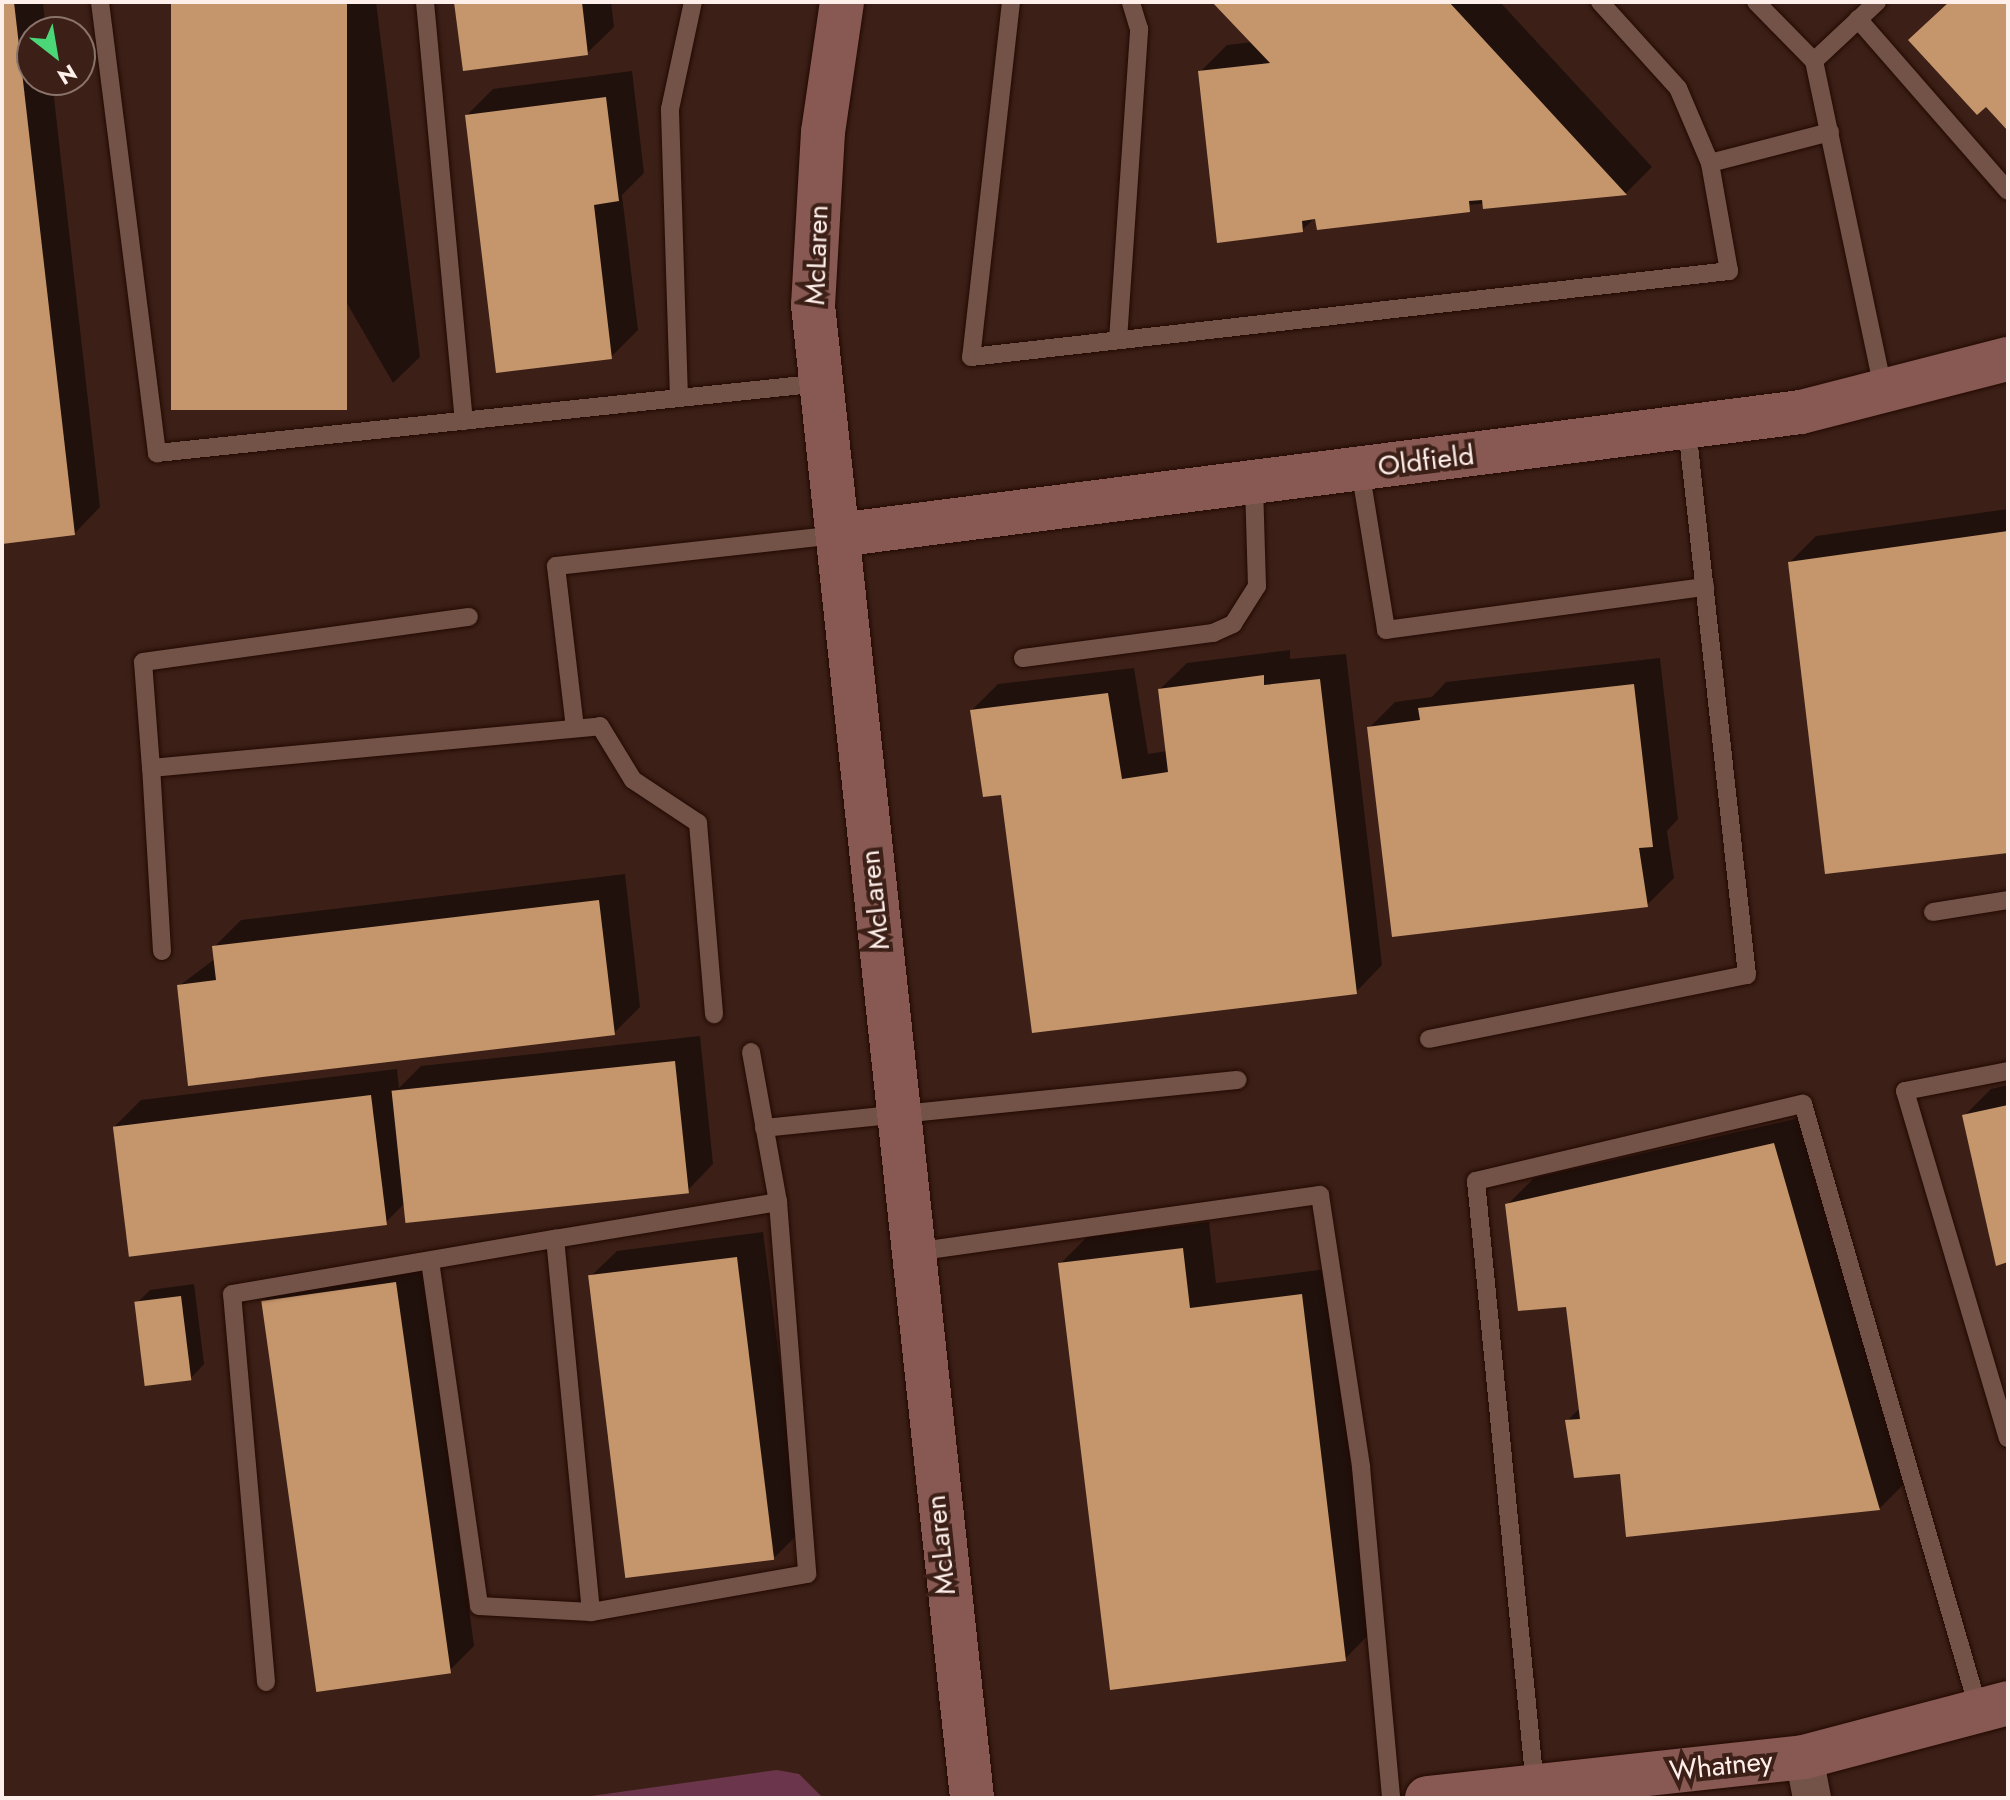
<!DOCTYPE html>
<html>
<head>
<meta charset="utf-8">
<style>
  body { margin:0 }
  #map { position:relative; width:2010px; height:1800px; overflow:hidden; background:#3c2017; font-family:Jost,sans-serif }
  div>[style] { position:absolute }
  .water>* { inset:0; background:#6b364b }
  .shadow>* { inset:0; background:#0007 }
  .building>* { inset:0; background:#c5966c; transform-origin:0 0 }
  .roads { filter:drop-shadow(0 0 2px #220902) drop-shadow(0 0 2px #220902) }
  .lane>* { height:18px; margin:-9px; padding:0 9px; transform-origin:9px; border-radius:9px; background:#735348 }
  .street>* { height:38px; margin:-19px; padding:0 19px; transform-origin:19px; border-radius:19px; background:#735348 }
  .secondary>* { height:44px; margin:-22px; padding:0 22px; transform-origin:22px; border-radius:22px; background:#875952 }
  span { translate:-50% -50%; white-space:nowrap; text-align:center; line-height:1.15; -webkit-text-stroke:8px #3c2017; paint-order:stroke }
  .street-label { font-size:28px; color:#ffefea }
  .frame { position:absolute; inset:0; border:4px solid #ffefea; pointer-events:none }
  .north { position:absolute; left:16px; top:16px; width:80px; height:80px; box-sizing:border-box; background:#3c2017; border:2px solid #8a736b; border-radius:50%; rotate:149deg; font-size:22px; font-weight:700; line-height:32px; text-align:center; color:#ffefea }
  .north::after { content:''; display:block; margin:auto; width:28px; height:36px; background:#4bd677; clip-path:polygon(50% 0,100% 100%,50% 72%,0 100%) }
</style>
</head>
<body>
<div id="map">
  <div class="water">
    <i style="clip-path:polygon(777px 1770px,799px 1774px,823px 1798px,577px 1798px)"></i>
  </div>
  <div class="shadow">
    <i style="clip-path:polygon(2px 2px,43px 2px,46px 32px,32px 32px,32px 80px,52px 80px,100px 507px,74px 534px,2px 542px)"></i>
    <i style="clip-path:polygon(173px 2px,376px 2px,420px 357px,393px 383px)"></i>
    <i style="clip-path:polygon(456px 2px,611px 2px,614px 27px,587px 53px)"></i>
    <i style="clip-path:polygon(1215px 2px,1500px 2px,1652px 167px,1626px 193px,1317px 216px,1302px 230px,1200px 72px,1227px 45px,1253px 42px)"></i>
    <i style="clip-path:polygon(632px 71px,644px 173px,622px 195px,638px 330px,611px 357px,467px 115px,493px 89px)"></i>
    <i style="clip-path:polygon(2008px 509px,2008px 851px,1790px 562px,1816px 536px)"></i>
    <i style="clip-path:polygon(1290px 650px,1290px 659px,1346px 654px,1382px 965px,1356px 992px,1003px 792px,972px 710px,998px 684px,1134px 668px,1148px 754px,1167px 751px,1160px 689px,1187px 663px)"></i>
    <i style="clip-path:polygon(1660px 658px,1678px 819px,1667px 831px,1674px 878px,1647px 905px,1369px 728px,1395px 702px,1432px 697px,1446px 682px)"></i>
    <i style="clip-path:polygon(625px 874px,640px 1007px,614px 1033px,179px 986px,216px 958px,214px 947px,241px 920px)"></i>
    <i style="clip-path:polygon(700px 1036px,713px 1164px,687px 1191px,406px 1202px,385px 1223px,115px 1126px,141px 1100px,397px 1069px,399px 1088px,421px 1066px)"></i>
    <i style="clip-path:polygon(2008px 1085px,2008px 1260px,1964px 1116px,1991px 1089px)"></i>
    <i style="clip-path:polygon(1800px 1118px,1906px 1482px,1880px 1508px,1628px 1534px,1622px 1472px,1567px 1421px,1580px 1408px,1568px 1305px,1507px 1205px,1534px 1178px)"></i>
    <i style="clip-path:polygon(1209px 1222px,1216px 1283px,1327px 1269px,1371px 1632px,1345px 1659px,1060px 1264px,1087px 1237px)"></i>
    <i style="clip-path:polygon(763px 1232px,801px 1531px,775px 1557px,590px 1277px,617px 1251px)"></i>
    <i style="clip-path:polygon(422px 1256px,474px 1646px,448px 1672px,264px 1300px,290px 1274px)"></i>
    <i style="clip-path:polygon(194px 1284px,204px 1364px,191px 1378px,137px 1303px,150px 1290px)"></i>
  </div>
  <div class="building">
    <i style="clip-path:polygon(2px 2px,14px 2px,75px 535px,2px 544px)"></i>
    <i style="left:171px;top:2px;width:176px;height:408px"></i>
    <i style="clip-path:polygon(454px 2px,582px 2px,588px 55px,463px 71px)"></i>
    <i style="clip-path:polygon(1212px 2px,1449px 2px,1627px 195px,1483px 209px,1482px 200px,1469px 201px,1470px 212px,1317px 230px,1315px 219px,1302px 221px,1303px 232px,1217px 243px,1198px 71px,1270px 63px)"></i>
    <i style="clip-path:polygon(1949px 2px,2008px 2px,2008px 131px,1986px 107px,1977px 115px,1908px 40px)"></i>
    <i style="clip-path:polygon(606px 97px,619px 201px,594px 205px,612px 359px,496px 373px,465px 115px)"></i>
    <i style="clip-path:polygon(2008px 531px,2008px 853px,1825px 874px,1788px 562px)"></i>
    <i style="clip-path:polygon(1264px 675px,1264px 685px,1320px 679px,1357px 994px,1032px 1033px,1001px 795px,983px 797px,970px 710px,1108px 693px,1122px 779px,1168px 772px,1158px 689px)"></i>
    <i style="clip-path:polygon(1634px 684px,1653px 847px,1639px 848px,1648px 907px,1392px 937px,1367px 727px,1420px 720px,1418px 708px)"></i>
    <i style="clip-path:polygon(599px 900px,615px 1035px,188px 1086px,177px 985px,216px 980px,212px 946px)"></i>
    <i style="left:675px;top:1061px;width:133px;height:285px;rotate:84deg"></i>
    <i style="left:371px;top:1095px;width:131px;height:260px;rotate:83deg"></i>
    <i style="clip-path:polygon(2008px 1105px,2008px 1262px,1996px 1266px,1962px 1115px)"></i>
    <i style="clip-path:polygon(1774px 1143px,1880px 1510px,1626px 1537px,1620px 1474px,1574px 1478px,1565px 1420px,1580px 1419px,1566px 1307px,1518px 1311px,1505px 1204px)"></i>
    <i style="clip-path:polygon(1183px 1248px,1190px 1308px,1302px 1294px,1346px 1661px,1110px 1690px,1058px 1263px)"></i>
    <i style="left:737px;top:1257px;width:305px;height:150px;rotate:83deg"></i>
    <i style="left:396px;top:1282px;width:395px;height:136px;rotate:82deg"></i>
    <i style="left:181px;top:1296px;width:85px;height:47px;rotate:83deg"></i>
  </div>
  <div class="roads">
    <div class="lane">
      <i style="left:100px;top:2px;width:455px;rotate:82.8deg"></i>
      <i style="left:157px;top:453px;width:669px;rotate:-6.01deg"></i>
      <i style="left:425px;top:2px;width:421px;rotate:84.7deg"></i>
      <i style="left:1011px;top:2px;width:357px;rotate:96.4deg"></i>
      <i style="left:971px;top:357px;width:763px;rotate:-6.47deg"></i>
      <i style="left:1729px;top:271px;width:110px;rotate:-100deg"></i>
      <i style="left:1710px;top:163px;width:124px;rotate:-14.5deg"></i>
      <i style="left:1600px;top:2px;width:116px;rotate:47.8deg"></i>
      <i style="left:1678px;top:88px;width:82px;rotate:66.9deg"></i>
      <i style="left:1756px;top:2px;width:83px;rotate:45.5deg"></i>
      <i style="left:1877px;top:2px;width:86px;rotate:136.9deg"></i>
      <i style="left:1814px;top:61px;width:338px;rotate:78.1deg"></i>
      <i style="left:1858px;top:19px;width:228px;rotate:48.9deg"></i>
      <i style="left:1118px;top:340px;width:312px;rotate:-86.1deg"></i>
      <i style="left:1139px;top:29px;width:28px;rotate:-107deg"></i>
      <i style="left:679px;top:398px;width:289px;rotate:-91.8deg"></i>
      <i style="left:670px;top:109px;width:109px;rotate:-77.9deg"></i>
      <i style="left:1360px;top:469px;width:163px;rotate:80.8deg"></i>
      <i style="left:1386px;top:630px;width:322px;rotate:-7.7deg"></i>
      <i style="left:1023px;top:658px;width:192px;rotate:-7.5deg"></i>
      <i style="left:1213px;top:633px;width:22px;rotate:-24deg"></i>
      <i style="left:1233px;top:624px;width:45px;rotate:-57.7deg"></i>
      <i style="left:1257px;top:586px;width:103px;rotate:-91.7deg"></i>
      <i style="left:575px;top:728px;width:163px;rotate:-96.7deg"></i>
      <i style="left:556px;top:566px;width:284px;rotate:-6.3deg"></i>
      <i style="left:151px;top:768px;width:106px;rotate:-94.3deg"></i>
      <i style="left:143px;top:662px;width:329px;rotate:-7.9deg"></i>
      <i style="left:1933px;top:912px;width:76px;rotate:-9.1deg"></i>
      <i style="left:162px;top:951px;width:183px;rotate:-93.4deg"></i>
      <i style="left:151px;top:768px;width:451px;rotate:-5.3deg"></i>
      <i style="left:600px;top:726px;width:63px;rotate:58.6deg"></i>
      <i style="left:633px;top:780px;width:78px;rotate:33.5deg"></i>
      <i style="left:698px;top:823px;width:192px;rotate:85.2deg"></i>
      <i style="left:1429px;top:1039px;width:324px;rotate:-11.4deg"></i>
      <i style="left:1747px;top:975px;width:550px;rotate:-96.26deg"></i>
      <i style="left:751px;top:1052px;width:152px;rotate:79.8deg"></i>
      <i style="left:2008px;top:1071px;width:105px;rotate:169deg"></i>
      <i style="left:1905px;top:1091px;width:362px;rotate:73.5deg"></i>
      <i style="left:764px;top:1128px;width:476px;rotate:-5.8deg"></i>
      <i style="left:914px;top:1252px;width:410px;rotate:-8deg"></i>
      <i style="left:1320px;top:1195px;width:275px;rotate:81.4deg"></i>
      <i style="left:1361px;top:1467px;width:332px;rotate:84.8deg"></i>
      <i style="left:430px;top:1261px;width:348px;rotate:81.9deg"></i>
      <i style="left:479px;top:1606px;width:112px;rotate:3.1deg"></i>
      <i style="left:266px;top:1682px;width:389px;rotate:-95deg"></i>
      <i style="left:232px;top:1294px;width:328px;rotate:-9.7deg"></i>
      <i style="left:555px;top:1239px;width:226px;rotate:-9.4deg"></i>
      <i style="left:778px;top:1202px;width:373px;rotate:85.5deg"></i>
      <i style="left:807px;top:1574px;width:219px;rotate:170deg"></i>
      <i style="left:591px;top:1612px;width:375px;rotate:-95.5deg"></i>
      <i style="left:1535px;top:1786px;width:608px;rotate:-95.57deg"></i>
      <i style="left:1476px;top:1181px;width:336px;rotate:-13.3deg"></i>
      <i style="left:1803px;top:1104px;width:632px;rotate:73.83deg"></i>
    </div>
    <div class="street">
      <i style="left:1804px;top:1757px;width:42px;rotate:79deg"></i>
    </div>
    <div class="secondary">
      <i style="left:842px;top:2px;width:131px;rotate:98.3deg"></i>
      <i style="left:823px;top:132px;width:173px;rotate:93.3deg"></i>
      <i style="left:813px;top:305px;width:1501px;rotate:83.92deg"></i>
      <i style="left:838px;top:535px;width:971px;rotate:-7.28deg"></i>
      <i style="left:1801px;top:412px;width:214px;rotate:-14.4deg"></i>
      <i style="left:1427px;top:1798px;width:379px;rotate:-6.2deg"></i>
      <i style="left:1804px;top:1757px;width:211px;rotate:-14.8deg"></i>
    </div>
  </div>
  <div class="street-label">
    <span style="left:817px;top:255px;rotate:-88deg">McLaren</span>
    <span style="left:1426px;top:461px;rotate:-7deg">Oldfield</span>
    <span style="left:875px;top:900px;rotate:-96deg">McLaren</span>
    <span style="left:941px;top:1545px;rotate:-96deg">McLaren</span>
    <span style="left:1721px;top:1766px;rotate:-6deg">Whatney</span>
  </div>
  <div class="frame"></div>
  <div class="north">N</div>
</div>
</body>
</html>
